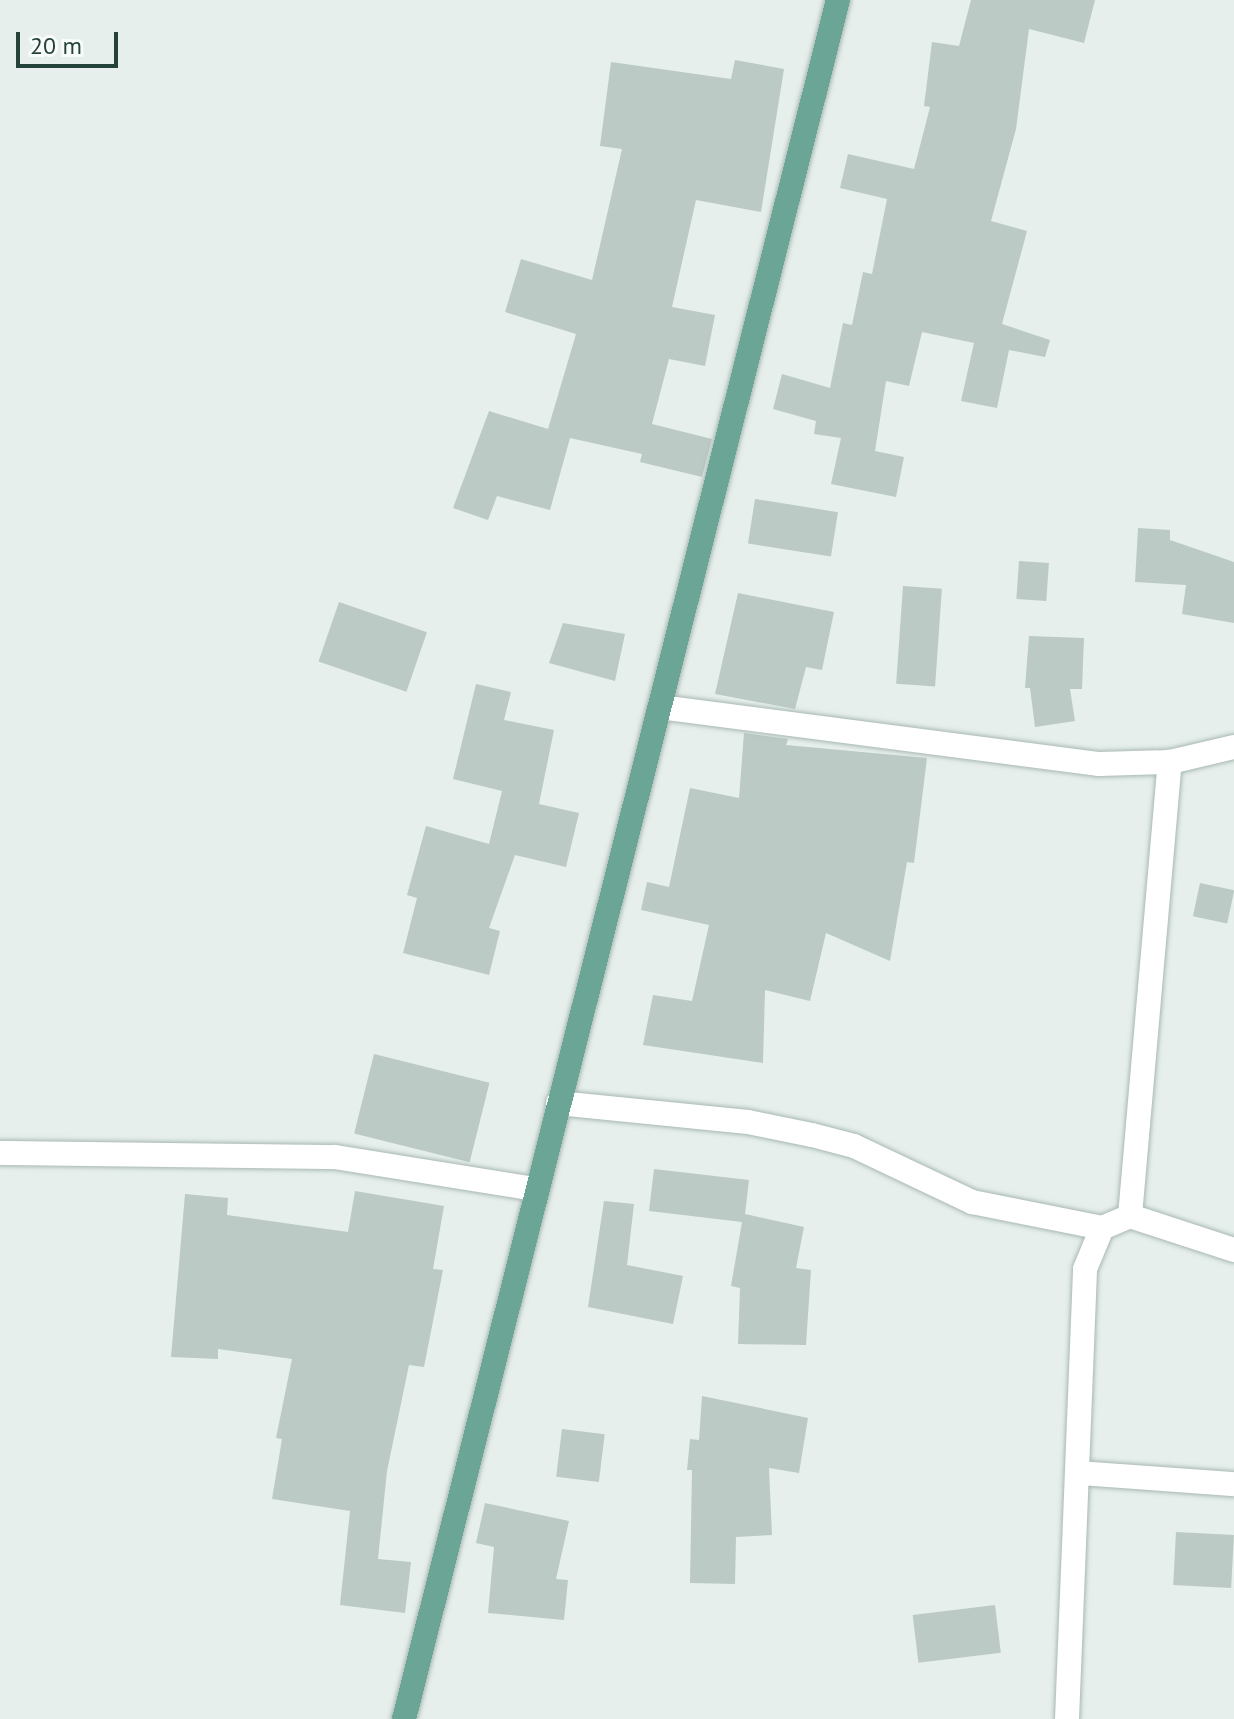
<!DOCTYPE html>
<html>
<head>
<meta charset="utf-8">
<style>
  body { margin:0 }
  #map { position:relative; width:1234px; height:1719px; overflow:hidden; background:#e6efeb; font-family:"PT Sans",sans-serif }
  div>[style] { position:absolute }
  .building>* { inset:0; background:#bbcac4; transform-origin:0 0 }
  .roads { filter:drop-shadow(0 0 2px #a8b8b2) drop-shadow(0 0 2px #a8b8b2) }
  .minor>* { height:24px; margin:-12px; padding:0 12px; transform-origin:12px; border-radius:12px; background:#fff }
  .major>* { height:24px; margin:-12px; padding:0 12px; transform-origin:12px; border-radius:12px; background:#6aa596 }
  span { translate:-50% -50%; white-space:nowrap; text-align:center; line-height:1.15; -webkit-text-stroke:6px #f7fbf9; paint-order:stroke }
  .scale { position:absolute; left:16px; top:32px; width:102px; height:36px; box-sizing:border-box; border:4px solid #24423a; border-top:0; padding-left:10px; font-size:24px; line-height:28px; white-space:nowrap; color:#24423a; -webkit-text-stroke:6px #f7fbf9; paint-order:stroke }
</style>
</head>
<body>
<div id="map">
  <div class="building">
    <i style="clip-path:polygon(971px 0,1095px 0,1084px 43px,1029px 29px,1016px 129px,991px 221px,1027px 231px,1002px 324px,1050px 340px,1045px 357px,1009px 350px,997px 408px,961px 401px,974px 343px,922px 332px,909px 386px,886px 381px,875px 451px,904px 457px,896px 497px,831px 484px,841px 438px,814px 434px,816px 421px,773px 409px,782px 374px,830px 388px,843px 323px,852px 325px,863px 272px,872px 274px,887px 199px,840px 188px,848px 154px,914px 169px,930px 107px,924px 106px,932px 42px,959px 46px)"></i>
    <i style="clip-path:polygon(735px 60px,784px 69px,761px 212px,696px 200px,672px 307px,715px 315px,705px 366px,669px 359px,652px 424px,712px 439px,702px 477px,640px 462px,642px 454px,570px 438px,550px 510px,497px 496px,488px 520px,453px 508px,489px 411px,548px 429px,576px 334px,505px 312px,521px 259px,592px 280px,622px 149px,600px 146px,611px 62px,731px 79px)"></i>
    <i style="left:755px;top:499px;width:84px;height:45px;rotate:9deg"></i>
    <i style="clip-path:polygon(1138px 528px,1170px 530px,1170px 540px,1234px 562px,1234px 623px,1182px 614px,1186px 585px,1135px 582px)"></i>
    <i style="left:1019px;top:561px;width:30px;height:38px;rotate:4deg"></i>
    <i style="left:903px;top:586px;width:39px;height:98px;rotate:4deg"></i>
    <i style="clip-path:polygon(738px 593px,834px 612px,822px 670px,806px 667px,795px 709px,715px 694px)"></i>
    <i style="left:339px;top:602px;width:93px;height:63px;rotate:19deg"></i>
    <i style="clip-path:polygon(563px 623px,625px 634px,615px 681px,549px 663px)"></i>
    <i style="clip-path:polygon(1029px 636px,1084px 638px,1082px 689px,1070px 689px,1075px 721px,1035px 727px,1030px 688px,1025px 688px)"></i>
    <i style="clip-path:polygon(476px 684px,511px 692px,504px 720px,554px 730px,539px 804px,579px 813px,566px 867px,515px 855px,489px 928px,500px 931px,489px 975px,403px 953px,417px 898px,407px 895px,426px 826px,489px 844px,502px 791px,453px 779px)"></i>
    <i style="clip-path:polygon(744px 733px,788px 739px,786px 745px,927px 758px,914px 863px,907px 862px,890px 961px,826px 933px,810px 1001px,765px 990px,763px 1063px,643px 1045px,653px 995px,692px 1001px,709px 925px,641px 910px,647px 882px,669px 887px,690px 788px,739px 798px)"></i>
    <i style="left:1200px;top:883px;width:35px;height:34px;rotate:12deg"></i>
    <i style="left:374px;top:1054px;width:119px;height:82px;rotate:14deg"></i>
    <i style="clip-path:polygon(654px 1169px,749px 1180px,745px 1214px,804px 1227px,796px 1268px,811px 1270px,806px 1345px,738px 1344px,740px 1288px,731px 1286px,742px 1222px,649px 1211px)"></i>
    <i style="clip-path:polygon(355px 1191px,444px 1206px,433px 1269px,443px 1270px,424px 1367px,409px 1365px,387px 1471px,378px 1559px,411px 1562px,405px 1613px,340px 1605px,350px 1511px,272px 1499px,282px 1439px,276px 1438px,292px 1359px,218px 1349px,218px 1359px,171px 1357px,185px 1194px,228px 1198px,227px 1215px,348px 1232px)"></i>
    <i style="clip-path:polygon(604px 1201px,634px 1204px,627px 1265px,683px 1276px,673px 1324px,588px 1307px)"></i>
    <i style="clip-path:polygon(702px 1396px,808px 1418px,799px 1473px,769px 1468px,772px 1535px,736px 1537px,735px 1584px,690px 1583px,692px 1470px,687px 1470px,690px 1439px,699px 1440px)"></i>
    <i style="left:562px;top:1429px;width:43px;height:48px;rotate:7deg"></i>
    <i style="clip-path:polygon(485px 1503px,569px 1521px,556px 1579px,568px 1580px,564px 1620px,488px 1613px,494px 1547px,476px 1543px)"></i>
    <i style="left:1176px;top:1532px;width:58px;height:53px;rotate:3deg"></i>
    <i style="left:995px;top:1605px;width:48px;height:83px;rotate:83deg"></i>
  </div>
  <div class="roads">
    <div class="minor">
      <i style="left:660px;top:707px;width:443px;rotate:7.4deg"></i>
      <i style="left:1099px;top:764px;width:71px;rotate:-1.6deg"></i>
      <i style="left:1170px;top:762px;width:66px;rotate:-13.2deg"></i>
      <i style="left:558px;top:1103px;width:191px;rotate:5.7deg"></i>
      <i style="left:748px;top:1122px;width:65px;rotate:11.5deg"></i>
      <i style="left:812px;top:1135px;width:43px;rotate:14.7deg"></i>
      <i style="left:854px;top:1146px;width:131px;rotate:25.4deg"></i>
      <i style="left:972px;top:1202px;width:133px;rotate:11.3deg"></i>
      <i style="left:0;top:1153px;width:335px;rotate:0.7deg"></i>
      <i style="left:335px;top:1157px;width:203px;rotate:9.1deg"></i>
      <i style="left:1130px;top:1216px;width:456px;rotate:-85deg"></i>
      <i style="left:1079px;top:1473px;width:155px;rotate:4.1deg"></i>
      <i style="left:1067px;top:1719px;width:450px;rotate:-87.7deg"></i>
      <i style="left:1085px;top:1269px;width:44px;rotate:-67.5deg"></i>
      <i style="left:1102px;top:1228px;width:30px;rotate:-23deg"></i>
      <i style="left:1130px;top:1216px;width:109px;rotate:18.1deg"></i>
    </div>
    <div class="major">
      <i style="left:404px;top:1719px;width:1773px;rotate:-75.83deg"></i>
    </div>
  </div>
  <div class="scale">20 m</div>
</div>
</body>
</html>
